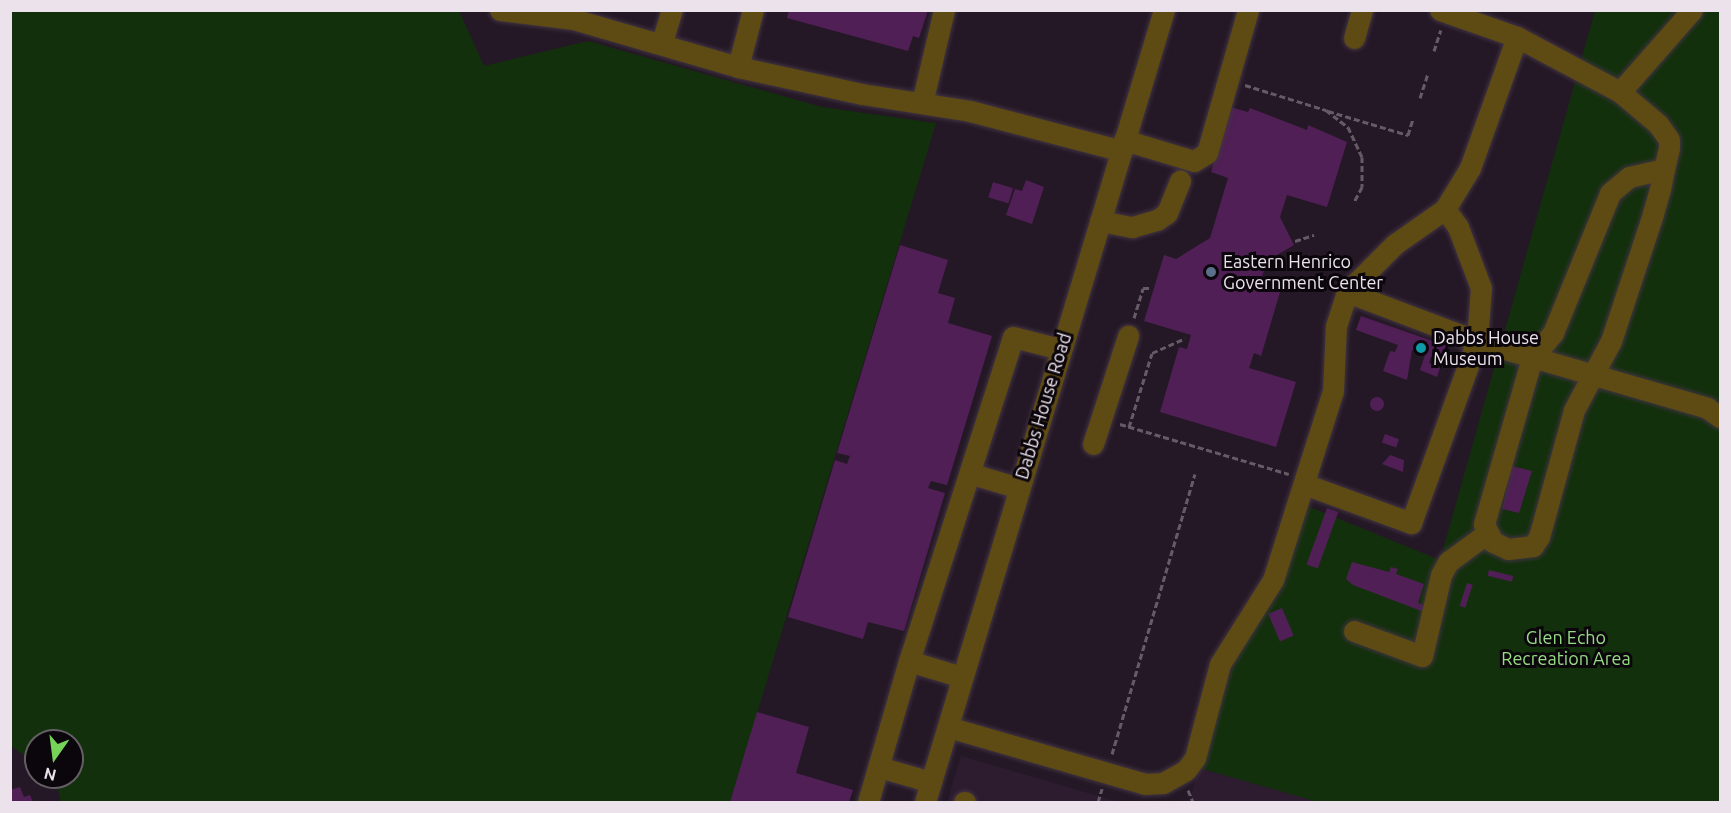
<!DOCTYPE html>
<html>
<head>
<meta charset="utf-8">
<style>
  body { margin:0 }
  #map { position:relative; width:1731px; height:813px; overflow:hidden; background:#251826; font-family:Ubuntu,sans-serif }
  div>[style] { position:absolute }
  .built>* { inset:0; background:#2d1b2f }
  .green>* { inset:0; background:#13300c }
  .building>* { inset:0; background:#501f55; transform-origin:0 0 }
  .round { border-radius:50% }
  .path>* { height:3px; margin-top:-1.5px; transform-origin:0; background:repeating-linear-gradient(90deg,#665a67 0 6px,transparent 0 9px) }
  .roads { filter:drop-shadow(0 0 2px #413442) drop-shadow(0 0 2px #413442) }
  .minor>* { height:21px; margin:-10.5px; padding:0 10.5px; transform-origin:10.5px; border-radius:10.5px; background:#5e4a13 }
  .dots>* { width:16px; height:16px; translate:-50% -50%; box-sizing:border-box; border:3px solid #0b060b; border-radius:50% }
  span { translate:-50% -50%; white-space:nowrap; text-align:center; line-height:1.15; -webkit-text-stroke:6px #0b060b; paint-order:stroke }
  .poi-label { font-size:18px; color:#ebe2ec }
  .left { translate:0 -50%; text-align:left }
  .street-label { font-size:18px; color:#ebe2ec }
  .park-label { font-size:18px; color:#96dc85 }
  .frame { position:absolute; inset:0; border:12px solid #ebe2ec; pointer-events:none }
  .north { position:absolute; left:24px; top:729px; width:60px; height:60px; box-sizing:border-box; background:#0b060b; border:2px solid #655e65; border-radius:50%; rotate:194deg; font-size:16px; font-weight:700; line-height:24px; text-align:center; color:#ebe2ec }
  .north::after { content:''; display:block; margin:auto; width:21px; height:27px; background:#77d259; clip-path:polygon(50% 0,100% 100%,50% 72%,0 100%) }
</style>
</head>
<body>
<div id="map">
  <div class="built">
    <i style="clip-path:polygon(961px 756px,1119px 802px,947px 802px)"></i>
    <i style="clip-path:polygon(1199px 768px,1318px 802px,1189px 802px)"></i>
  </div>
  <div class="green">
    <i style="clip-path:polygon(10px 11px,459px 11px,484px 66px,588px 41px,822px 107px,936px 123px,730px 802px,61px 802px,55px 777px,72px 777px,72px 741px,36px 741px,36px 763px,11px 746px)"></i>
    <i style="clip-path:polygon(1595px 11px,1720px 11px,1720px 802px,1318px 802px,1199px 768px,1237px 652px,1307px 506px,1440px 560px)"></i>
  </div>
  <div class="building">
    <i style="clip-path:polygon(789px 10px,928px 10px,919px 38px,913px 36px,908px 51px,787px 18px)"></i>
    <i style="clip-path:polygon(1230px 107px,1248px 112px,1250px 108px,1307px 130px,1308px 125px,1347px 142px,1327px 207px,1287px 195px,1280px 217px,1294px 245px,1267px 261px,1260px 283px,1281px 289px,1261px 356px,1254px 353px,1249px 368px,1296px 382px,1276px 447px,1160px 412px,1179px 347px,1187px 349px,1191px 335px,1144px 321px,1164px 255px,1176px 259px,1210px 238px,1228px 178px,1211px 172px)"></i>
    <i style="clip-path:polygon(1026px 180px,1044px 187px,1032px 224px,1006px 215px,1015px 189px,1022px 191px)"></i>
    <i style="left:993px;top:182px;width:21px;height:16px;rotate:17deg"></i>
    <i style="clip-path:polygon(900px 245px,948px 260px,938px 293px,955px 298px,948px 323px,992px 336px,947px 485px,931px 481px,928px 488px,945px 493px,904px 631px,868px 622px,863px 639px,788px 617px,835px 460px,847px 464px,850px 456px,837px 453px)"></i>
    <i style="clip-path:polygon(1361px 316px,1447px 346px,1441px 361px,1431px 357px,1429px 363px,1440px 368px,1437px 377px,1420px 370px,1425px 355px,1412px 350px,1407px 380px,1383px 371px,1390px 351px,1395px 352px,1398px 345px,1356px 330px)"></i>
    <i class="round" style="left:1370px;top:397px;width:14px;height:14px"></i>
    <i style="left:1385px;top:434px;width:15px;height:9px;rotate:20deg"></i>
    <i style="clip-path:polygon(1390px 455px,1404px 460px,1403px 472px,1382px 464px)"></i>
    <i style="clip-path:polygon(1512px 466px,1532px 471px,1519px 513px,1502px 509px)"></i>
    <i style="left:1327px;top:508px;width:12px;height:60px;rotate:20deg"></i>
    <i style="clip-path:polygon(1352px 562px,1389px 572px,1391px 567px,1398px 569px,1396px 574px,1424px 584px,1418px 603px,1426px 606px,1424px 612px,1353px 585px,1346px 579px)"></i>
    <i style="left:1489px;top:570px;width:25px;height:6px;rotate:14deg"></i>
    <i style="left:1467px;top:583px;width:6px;height:24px;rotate:18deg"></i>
    <i style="left:1282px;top:608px;width:30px;height:15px;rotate:67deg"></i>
    <i style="clip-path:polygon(757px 712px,809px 727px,796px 773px,853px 790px,849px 802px,730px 802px)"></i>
    <i style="clip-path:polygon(20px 787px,24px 797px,30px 795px,33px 802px,10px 802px,10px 790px)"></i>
  </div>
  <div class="path">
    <i style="left:1434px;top:51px;width:22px;rotate:-72deg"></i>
    <i style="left:1245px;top:85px;width:85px;rotate:17.2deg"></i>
    <i style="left:1326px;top:110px;width:28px;rotate:38deg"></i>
    <i style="left:1348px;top:127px;width:33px;rotate:65deg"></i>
    <i style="left:1362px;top:157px;width:30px;rotate:90deg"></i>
    <i style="left:1362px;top:187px;width:17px;rotate:118deg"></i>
    <i style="left:1420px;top:98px;width:26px;rotate:-72deg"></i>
    <i style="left:1328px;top:111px;width:84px;rotate:16.7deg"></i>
    <i style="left:1408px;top:135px;width:17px;rotate:-73deg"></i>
    <i style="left:1295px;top:241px;width:20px;rotate:-18deg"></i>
    <i style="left:1134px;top:318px;width:31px;rotate:-73deg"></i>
    <i style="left:1143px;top:288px;width:7px"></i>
    <i style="left:1120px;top:424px;width:176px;rotate:16.5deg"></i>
    <i style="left:1129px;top:427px;width:77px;rotate:-72.7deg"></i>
    <i style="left:1152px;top:353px;width:36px;rotate:-24deg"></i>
    <i style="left:1112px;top:754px;width:292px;rotate:-73.5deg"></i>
    <i style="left:1188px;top:790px;width:13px;rotate:67deg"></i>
    <i style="left:1098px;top:802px;width:14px;rotate:-73deg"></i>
  </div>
  <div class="roads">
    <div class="minor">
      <i style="left:500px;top:10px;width:74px;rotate:7deg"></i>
      <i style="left:573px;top:19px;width:172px;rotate:16.2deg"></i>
      <i style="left:738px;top:67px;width:127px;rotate:12.3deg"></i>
      <i style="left:862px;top:94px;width:109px;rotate:8.9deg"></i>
      <i style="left:970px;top:111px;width:157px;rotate:14.7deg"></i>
      <i style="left:1440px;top:10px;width:82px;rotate:19.3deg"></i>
      <i style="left:1517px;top:37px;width:117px;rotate:28.1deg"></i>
      <i style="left:1620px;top:92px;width:50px;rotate:40.1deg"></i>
      <i style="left:1658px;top:124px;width:19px;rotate:55deg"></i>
      <i style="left:1669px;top:140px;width:8px;rotate:90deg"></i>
      <i style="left:1669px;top:148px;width:22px;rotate:103deg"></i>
      <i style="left:1664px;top:169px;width:20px;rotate:101deg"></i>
      <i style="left:1660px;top:189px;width:26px;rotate:106deg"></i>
      <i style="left:1653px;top:214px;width:134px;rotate:108.3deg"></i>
      <i style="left:1611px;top:341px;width:78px;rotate:118.2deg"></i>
      <i style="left:1574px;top:410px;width:132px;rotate:105.4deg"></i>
      <i style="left:1539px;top:537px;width:11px;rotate:124deg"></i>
      <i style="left:1533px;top:546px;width:25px;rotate:173deg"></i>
      <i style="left:1508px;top:549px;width:17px;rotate:-155deg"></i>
      <i style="left:1493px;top:542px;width:20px;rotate:-117deg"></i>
      <i style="left:1484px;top:524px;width:173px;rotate:-73.9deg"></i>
      <i style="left:1532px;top:358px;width:33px;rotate:-50deg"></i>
      <i style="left:1553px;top:333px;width:151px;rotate:-67.8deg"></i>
      <i style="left:1610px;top:193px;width:25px;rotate:-40deg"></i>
      <i style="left:1629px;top:177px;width:36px;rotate:-13deg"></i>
      <i style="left:1354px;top:38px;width:29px;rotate:-74deg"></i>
      <i style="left:662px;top:42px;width:34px;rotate:-73deg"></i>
      <i style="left:738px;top:67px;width:59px;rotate:-75.3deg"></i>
      <i style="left:1620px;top:92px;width:109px;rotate:-48.7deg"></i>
      <i style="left:922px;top:103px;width:96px;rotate:-76.7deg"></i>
      <i style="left:1124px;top:140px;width:73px;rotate:16.7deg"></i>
      <i style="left:1194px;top:161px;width:15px;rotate:-32deg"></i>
      <i style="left:1207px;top:153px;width:149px;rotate:-74deg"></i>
      <i style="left:1100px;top:221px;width:33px;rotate:11deg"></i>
      <i style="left:1132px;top:227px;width:26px;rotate:-16deg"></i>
      <i style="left:1157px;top:220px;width:12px;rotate:-35deg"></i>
      <i style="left:1167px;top:213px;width:35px;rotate:-68deg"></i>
      <i style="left:1347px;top:292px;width:139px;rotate:20.7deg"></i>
      <i style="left:1477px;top:341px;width:53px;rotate:-85.7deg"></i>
      <i style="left:1481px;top:288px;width:65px;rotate:-110.7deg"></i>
      <i style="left:1458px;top:227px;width:22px;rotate:-126deg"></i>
      <i style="left:1093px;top:444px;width:114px;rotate:-72deg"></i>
      <i style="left:972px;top:474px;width:49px;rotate:16.6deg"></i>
      <i style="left:1304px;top:484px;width:114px;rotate:20deg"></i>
      <i style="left:1411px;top:523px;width:194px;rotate:-70.1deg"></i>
      <i style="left:1477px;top:341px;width:240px;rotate:16.2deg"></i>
      <i style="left:1707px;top:408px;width:16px;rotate:35deg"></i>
      <i style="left:1354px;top:631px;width:72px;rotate:20.2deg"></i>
      <i style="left:1422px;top:656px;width:83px;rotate:-76.8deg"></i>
      <i style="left:1441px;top:575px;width:15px;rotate:-62deg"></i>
      <i style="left:1448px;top:562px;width:47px;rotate:-36.4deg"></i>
      <i style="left:962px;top:677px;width:55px;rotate:-163.2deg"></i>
      <i style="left:909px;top:661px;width:340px;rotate:-72.2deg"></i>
      <i style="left:1013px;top:337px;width:49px;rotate:14.3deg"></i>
      <i style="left:948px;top:727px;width:205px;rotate:16.1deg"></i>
      <i style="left:1145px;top:784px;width:18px;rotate:-3deg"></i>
      <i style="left:1163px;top:783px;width:26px;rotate:-29deg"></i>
      <i style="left:1186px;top:770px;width:15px;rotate:-53deg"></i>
      <i style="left:1195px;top:758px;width:97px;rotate:-75.1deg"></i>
      <i style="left:1220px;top:664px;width:99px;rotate:-57.8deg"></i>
      <i style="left:1273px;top:580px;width:198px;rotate:-72.4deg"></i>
      <i style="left:1333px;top:391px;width:65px;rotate:-87.4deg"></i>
      <i style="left:1336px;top:326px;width:36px;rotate:-72deg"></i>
      <i style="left:1347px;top:292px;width:68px;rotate:-45deg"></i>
      <i style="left:1395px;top:244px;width:61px;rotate:-35deg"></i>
      <i style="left:1445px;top:209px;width:48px;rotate:-58.6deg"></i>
      <i style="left:1470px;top:168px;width:139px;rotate:-70.3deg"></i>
      <i style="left:879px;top:767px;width:54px;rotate:16.1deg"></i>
      <i style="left:868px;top:802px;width:147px;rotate:-73.8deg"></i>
      <i style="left:925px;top:802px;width:827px;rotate:-73.21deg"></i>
      <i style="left:964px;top:802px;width:1px"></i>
    </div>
  </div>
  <div class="dots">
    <i style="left:1211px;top:272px;background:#5c6f8a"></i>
    <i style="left:1421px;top:348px;background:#0f9aa8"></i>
  </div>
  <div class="poi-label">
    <span class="left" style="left:1223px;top:272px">Eastern Henrico<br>Government Center</span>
    <span class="left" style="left:1433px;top:348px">Dabbs House<br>Museum</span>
  </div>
  <div class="street-label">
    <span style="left:1043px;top:406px;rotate:-73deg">Dabbs House Road</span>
  </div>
  <div class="park-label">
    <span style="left:1566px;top:648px">Glen Echo<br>Recreation Area</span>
  </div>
  <div class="frame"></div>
  <div class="north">N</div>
</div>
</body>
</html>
